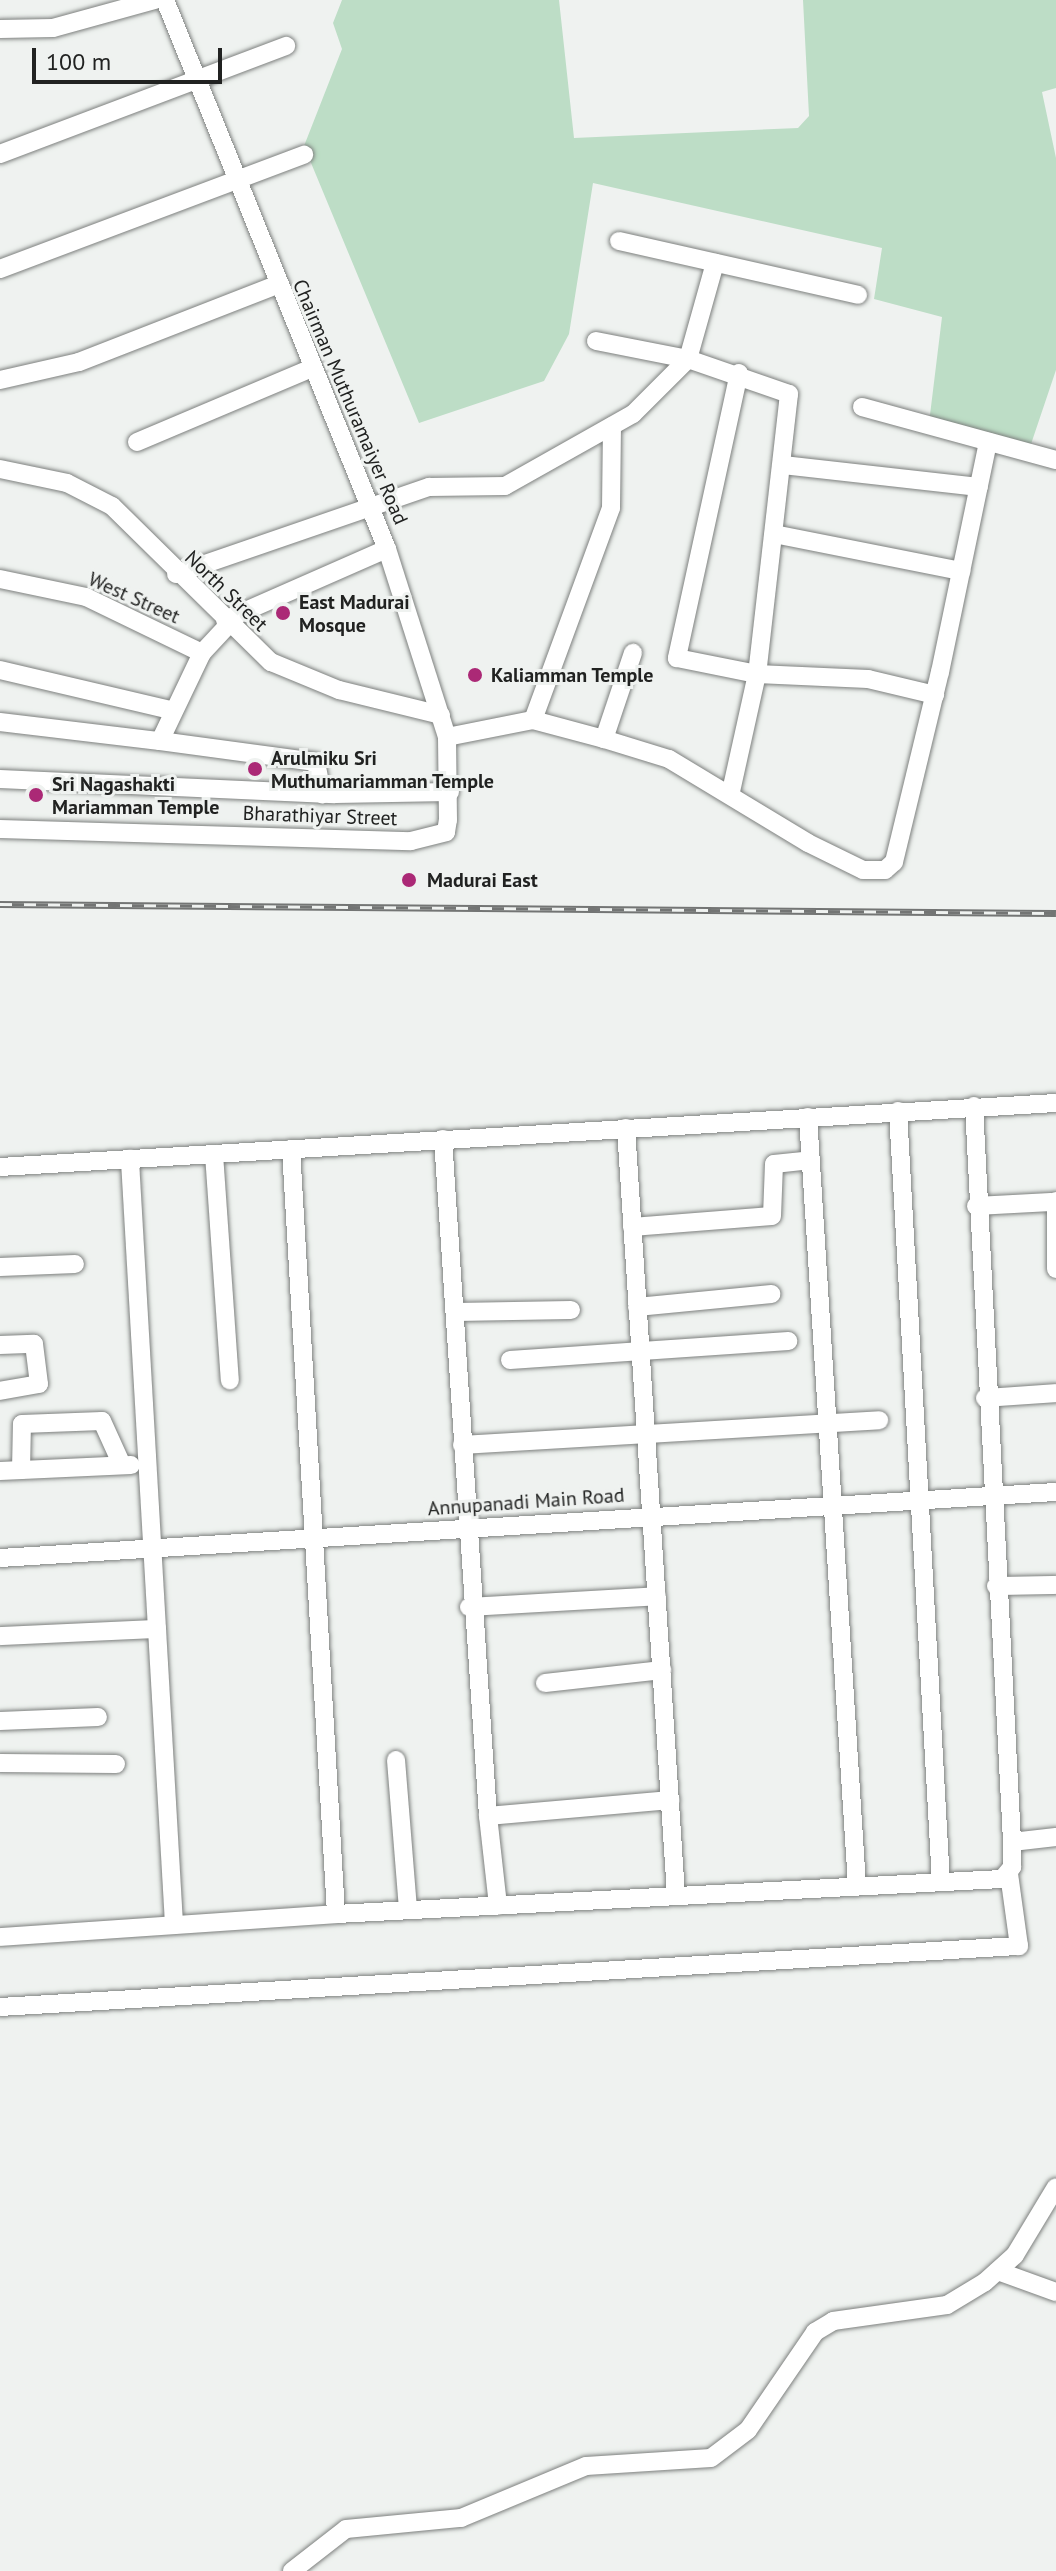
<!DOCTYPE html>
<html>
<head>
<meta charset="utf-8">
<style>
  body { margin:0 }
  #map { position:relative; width:1056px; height:2571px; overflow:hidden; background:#eff2f0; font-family:"PT Sans",sans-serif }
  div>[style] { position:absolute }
  .green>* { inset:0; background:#bdddc6 }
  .roads { filter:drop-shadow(0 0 2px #7d807e) drop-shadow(0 0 2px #7d807e) }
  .minor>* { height:18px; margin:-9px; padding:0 9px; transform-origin:9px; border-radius:9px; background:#fff }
  .rail>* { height:7px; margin-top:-3.5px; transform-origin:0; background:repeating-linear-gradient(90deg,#eff2f0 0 12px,#737574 0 24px); box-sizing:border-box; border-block:2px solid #737574 }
  .dots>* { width:22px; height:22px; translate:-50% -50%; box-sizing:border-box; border:4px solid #eff2f0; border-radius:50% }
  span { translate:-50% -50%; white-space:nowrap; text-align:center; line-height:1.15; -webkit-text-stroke:6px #eff2f0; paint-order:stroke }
  .street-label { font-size:20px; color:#212221 }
  .poi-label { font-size:20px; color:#212221; font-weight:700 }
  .left { translate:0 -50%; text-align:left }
  .scale { position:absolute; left:32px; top:48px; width:190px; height:36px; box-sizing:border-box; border:4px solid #212221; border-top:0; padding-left:10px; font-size:24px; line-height:28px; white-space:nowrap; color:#212221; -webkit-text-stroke:6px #eff2f0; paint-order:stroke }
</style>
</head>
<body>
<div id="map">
  <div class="green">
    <i style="clip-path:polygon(342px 0,559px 0,574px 138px,798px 128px,809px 116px,803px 0,1056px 0,1056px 88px,1042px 92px,1056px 158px,1056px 370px,1029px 450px,929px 423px,942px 317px,874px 299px,882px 248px,593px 183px,569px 334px,544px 381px,419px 423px,304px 146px,342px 49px,333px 23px)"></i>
  </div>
  <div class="roads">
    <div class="minor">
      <i style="left:0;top:29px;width:53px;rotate:-1.1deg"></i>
      <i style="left:53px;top:28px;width:106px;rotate:-15.4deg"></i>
      <i style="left:0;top:154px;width:306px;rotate:-20.7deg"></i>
      <i style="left:619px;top:241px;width:245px;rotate:12.7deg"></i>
      <i style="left:0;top:269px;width:325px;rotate:-20.6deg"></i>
      <i style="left:596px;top:341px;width:94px;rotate:11.1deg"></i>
      <i style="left:688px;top:359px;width:107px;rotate:19.1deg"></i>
      <i style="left:789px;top:394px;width:282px;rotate:96.5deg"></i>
      <i style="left:757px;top:674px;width:120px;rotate:102.5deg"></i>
      <i style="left:739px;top:373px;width:292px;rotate:102.3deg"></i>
      <i style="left:677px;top:658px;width:82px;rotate:11.3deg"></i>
      <i style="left:757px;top:674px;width:111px;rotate:2.6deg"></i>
      <i style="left:868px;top:679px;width:69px;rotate:13.4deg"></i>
      <i style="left:0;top:380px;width:81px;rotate:-12.8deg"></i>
      <i style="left:79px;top:362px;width:212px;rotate:-21.3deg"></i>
      <i style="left:862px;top:407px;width:201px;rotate:15.3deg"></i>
      <i style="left:137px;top:442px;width:190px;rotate:-22.9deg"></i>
      <i style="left:783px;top:465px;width:197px;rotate:6.4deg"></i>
      <i style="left:0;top:469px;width:68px;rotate:11.8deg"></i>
      <i style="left:67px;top:483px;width:51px;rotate:27.1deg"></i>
      <i style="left:112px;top:506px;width:223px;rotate:44.5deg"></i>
      <i style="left:271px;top:662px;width:74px;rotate:22.4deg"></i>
      <i style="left:339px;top:690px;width:105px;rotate:13.8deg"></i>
      <i style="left:774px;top:534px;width:191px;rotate:11.2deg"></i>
      <i style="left:176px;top:574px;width:268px;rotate:-19deg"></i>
      <i style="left:429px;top:487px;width:76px;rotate:-0.8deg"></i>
      <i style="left:505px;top:486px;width:147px;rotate:-29.4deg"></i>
      <i style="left:633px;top:414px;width:78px;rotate:-45deg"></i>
      <i style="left:688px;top:359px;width:100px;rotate:-74.3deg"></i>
      <i style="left:0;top:579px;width:88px;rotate:11.8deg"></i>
      <i style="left:86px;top:597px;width:129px;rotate:25.8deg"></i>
      <i style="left:225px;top:620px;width:177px;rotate:-23.7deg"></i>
      <i style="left:0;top:670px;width:175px;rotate:13.2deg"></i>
      <i style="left:533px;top:720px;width:226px;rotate:-69.8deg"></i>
      <i style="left:611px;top:508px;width:82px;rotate:-89.3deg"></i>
      <i style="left:0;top:722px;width:161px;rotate:6.8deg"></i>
      <i style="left:160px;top:741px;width:98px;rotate:-64.5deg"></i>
      <i style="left:202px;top:653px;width:40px;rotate:-47deg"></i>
      <i style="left:447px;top:737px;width:88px;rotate:-11.2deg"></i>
      <i style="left:533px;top:720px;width:73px;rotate:15deg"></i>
      <i style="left:604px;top:739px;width:68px;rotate:17.1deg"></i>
      <i style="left:669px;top:759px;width:162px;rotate:31.1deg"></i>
      <i style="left:808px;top:843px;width:61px;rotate:26.1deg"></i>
      <i style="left:863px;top:870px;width:22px"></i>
      <i style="left:885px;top:870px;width:12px;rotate:-42deg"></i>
      <i style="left:894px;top:862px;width:195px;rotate:-76.4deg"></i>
      <i style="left:940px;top:672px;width:235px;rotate:-78.2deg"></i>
      <i style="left:604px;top:739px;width:91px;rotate:-71.4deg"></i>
      <i style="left:160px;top:741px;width:157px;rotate:7.7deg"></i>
      <i style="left:316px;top:762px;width:33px;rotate:79deg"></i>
      <i style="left:0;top:779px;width:335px;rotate:2.6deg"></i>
      <i style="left:335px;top:794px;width:115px;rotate:-1deg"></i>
      <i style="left:0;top:829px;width:411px;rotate:1.7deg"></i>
      <i style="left:411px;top:841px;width:36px;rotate:-14deg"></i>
      <i style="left:446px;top:832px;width:12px;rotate:-81deg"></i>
      <i style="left:448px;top:820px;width:83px;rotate:-90.7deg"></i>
      <i style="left:447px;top:737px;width:197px;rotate:-107.7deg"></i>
      <i style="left:387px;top:549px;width:592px;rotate:-112.02deg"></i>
      <i style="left:974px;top:1106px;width:737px;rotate:87.04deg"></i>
      <i style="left:898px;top:1111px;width:772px;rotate:86.81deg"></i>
      <i style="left:808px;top:1117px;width:771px;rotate:86.35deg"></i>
      <i style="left:626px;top:1128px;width:769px;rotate:86.27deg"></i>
      <i style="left:443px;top:1139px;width:678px;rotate:86.2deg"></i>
      <i style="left:488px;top:1816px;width:183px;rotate:-5deg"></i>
      <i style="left:291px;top:1149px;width:766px;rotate:86.63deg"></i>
      <i style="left:336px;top:1914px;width:667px;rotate:-3.01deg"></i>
      <i style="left:1002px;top:1879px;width:16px;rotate:-50deg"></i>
      <i style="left:1012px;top:1867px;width:25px;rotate:-90deg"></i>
      <i style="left:1012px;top:1842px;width:44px;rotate:-6.5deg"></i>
      <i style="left:214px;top:1154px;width:227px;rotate:86deg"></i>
      <i style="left:0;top:1167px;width:1058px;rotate:-3.47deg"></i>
      <i style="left:1056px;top:1201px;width:68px;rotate:90deg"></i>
      <i style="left:976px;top:1206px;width:75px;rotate:-3.1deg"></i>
      <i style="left:632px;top:1227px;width:140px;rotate:-4.5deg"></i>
      <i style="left:772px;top:1216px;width:52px;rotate:-87.8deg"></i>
      <i style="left:774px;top:1164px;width:37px;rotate:-6deg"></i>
      <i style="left:0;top:1267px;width:75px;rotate:-2.3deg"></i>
      <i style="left:637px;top:1307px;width:135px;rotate:-5.5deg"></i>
      <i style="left:456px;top:1312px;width:115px;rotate:-1deg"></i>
      <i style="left:0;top:1345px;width:34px;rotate:-2deg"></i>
      <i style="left:34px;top:1344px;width:40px;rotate:82.9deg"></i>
      <i style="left:39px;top:1384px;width:40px;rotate:170deg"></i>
      <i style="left:510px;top:1360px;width:279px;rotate:-3.9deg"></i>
      <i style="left:985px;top:1398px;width:71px;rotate:-4deg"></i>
      <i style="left:462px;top:1445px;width:418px;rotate:-3.4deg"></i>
      <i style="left:21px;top:1470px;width:46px;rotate:-88.8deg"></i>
      <i style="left:22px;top:1424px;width:80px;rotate:-2.1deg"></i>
      <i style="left:102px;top:1421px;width:48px;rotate:65.6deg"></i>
      <i style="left:0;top:1471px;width:131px;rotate:-2.6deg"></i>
      <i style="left:0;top:1558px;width:1058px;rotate:-3.58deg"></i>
      <i style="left:996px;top:1586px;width:60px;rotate:-1deg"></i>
      <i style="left:469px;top:1607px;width:188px;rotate:-3.3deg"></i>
      <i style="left:157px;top:1629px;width:296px;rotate:86.7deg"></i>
      <i style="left:0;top:1636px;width:157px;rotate:-2.6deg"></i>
      <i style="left:157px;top:1629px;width:471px;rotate:-93.3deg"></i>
      <i style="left:545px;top:1683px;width:118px;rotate:-6.3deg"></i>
      <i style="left:0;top:1721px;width:98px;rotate:-2.3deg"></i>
      <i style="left:396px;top:1760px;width:150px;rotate:85.4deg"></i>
      <i style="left:0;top:1763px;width:116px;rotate:0.5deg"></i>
      <i style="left:488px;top:1816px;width:90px;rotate:83.6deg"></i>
      <i style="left:0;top:1937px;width:337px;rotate:-3.9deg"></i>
      <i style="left:0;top:2007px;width:1021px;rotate:-3.43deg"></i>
      <i style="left:1019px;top:1946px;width:73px;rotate:-97.9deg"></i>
      <i style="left:998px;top:2271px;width:62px;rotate:19.9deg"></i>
      <i style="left:292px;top:2571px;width:68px;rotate:-37.9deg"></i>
      <i style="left:346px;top:2529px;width:116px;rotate:-5.5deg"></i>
      <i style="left:461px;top:2518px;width:135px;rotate:-22.6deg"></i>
      <i style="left:586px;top:2466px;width:125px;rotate:-3.7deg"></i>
      <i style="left:711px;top:2458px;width:46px;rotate:-37.1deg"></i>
      <i style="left:748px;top:2430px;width:119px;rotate:-55.6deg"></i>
      <i style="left:815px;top:2332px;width:21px;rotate:-31deg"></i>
      <i style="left:833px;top:2321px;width:115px;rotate:-8deg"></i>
      <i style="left:947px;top:2305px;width:44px;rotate:-31.2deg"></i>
      <i style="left:985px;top:2282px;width:40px;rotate:-42deg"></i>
      <i style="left:1015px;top:2255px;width:79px;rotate:-58.9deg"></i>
    </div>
  </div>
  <div class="rail">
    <i style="left:0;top:904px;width:1056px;rotate:0.49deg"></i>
  </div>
  <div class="dots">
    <i style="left:283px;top:613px;background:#ab2976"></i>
    <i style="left:475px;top:675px;background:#ab2976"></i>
    <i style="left:255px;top:769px;background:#ab2976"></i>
    <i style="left:36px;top:795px;background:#ab2976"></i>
    <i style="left:409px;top:880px;background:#ab2976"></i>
  </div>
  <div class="street-label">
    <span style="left:350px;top:402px;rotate:67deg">Chairman Muthuramaiyer Road</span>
    <span style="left:226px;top:591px;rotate:44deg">North Street</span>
    <span style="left:134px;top:598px;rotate:24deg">West Street</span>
    <span style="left:320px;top:816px;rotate:2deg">Bharathiyar Street</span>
    <span style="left:526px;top:1502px;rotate:-4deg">Annupanadi Main Road</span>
  </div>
  <div class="poi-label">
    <span class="left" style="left:299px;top:614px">East Madurai<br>Mosque</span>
    <span class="left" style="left:491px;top:675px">Kaliamman Temple</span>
    <span class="left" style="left:271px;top:770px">Arulmiku Sri<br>Muthumariamman Temple</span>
    <span class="left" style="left:52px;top:796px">Sri Nagashakti<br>Mariamman Temple</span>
    <span class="left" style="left:427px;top:880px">Madurai East</span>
  </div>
  <div class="scale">100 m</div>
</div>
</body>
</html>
